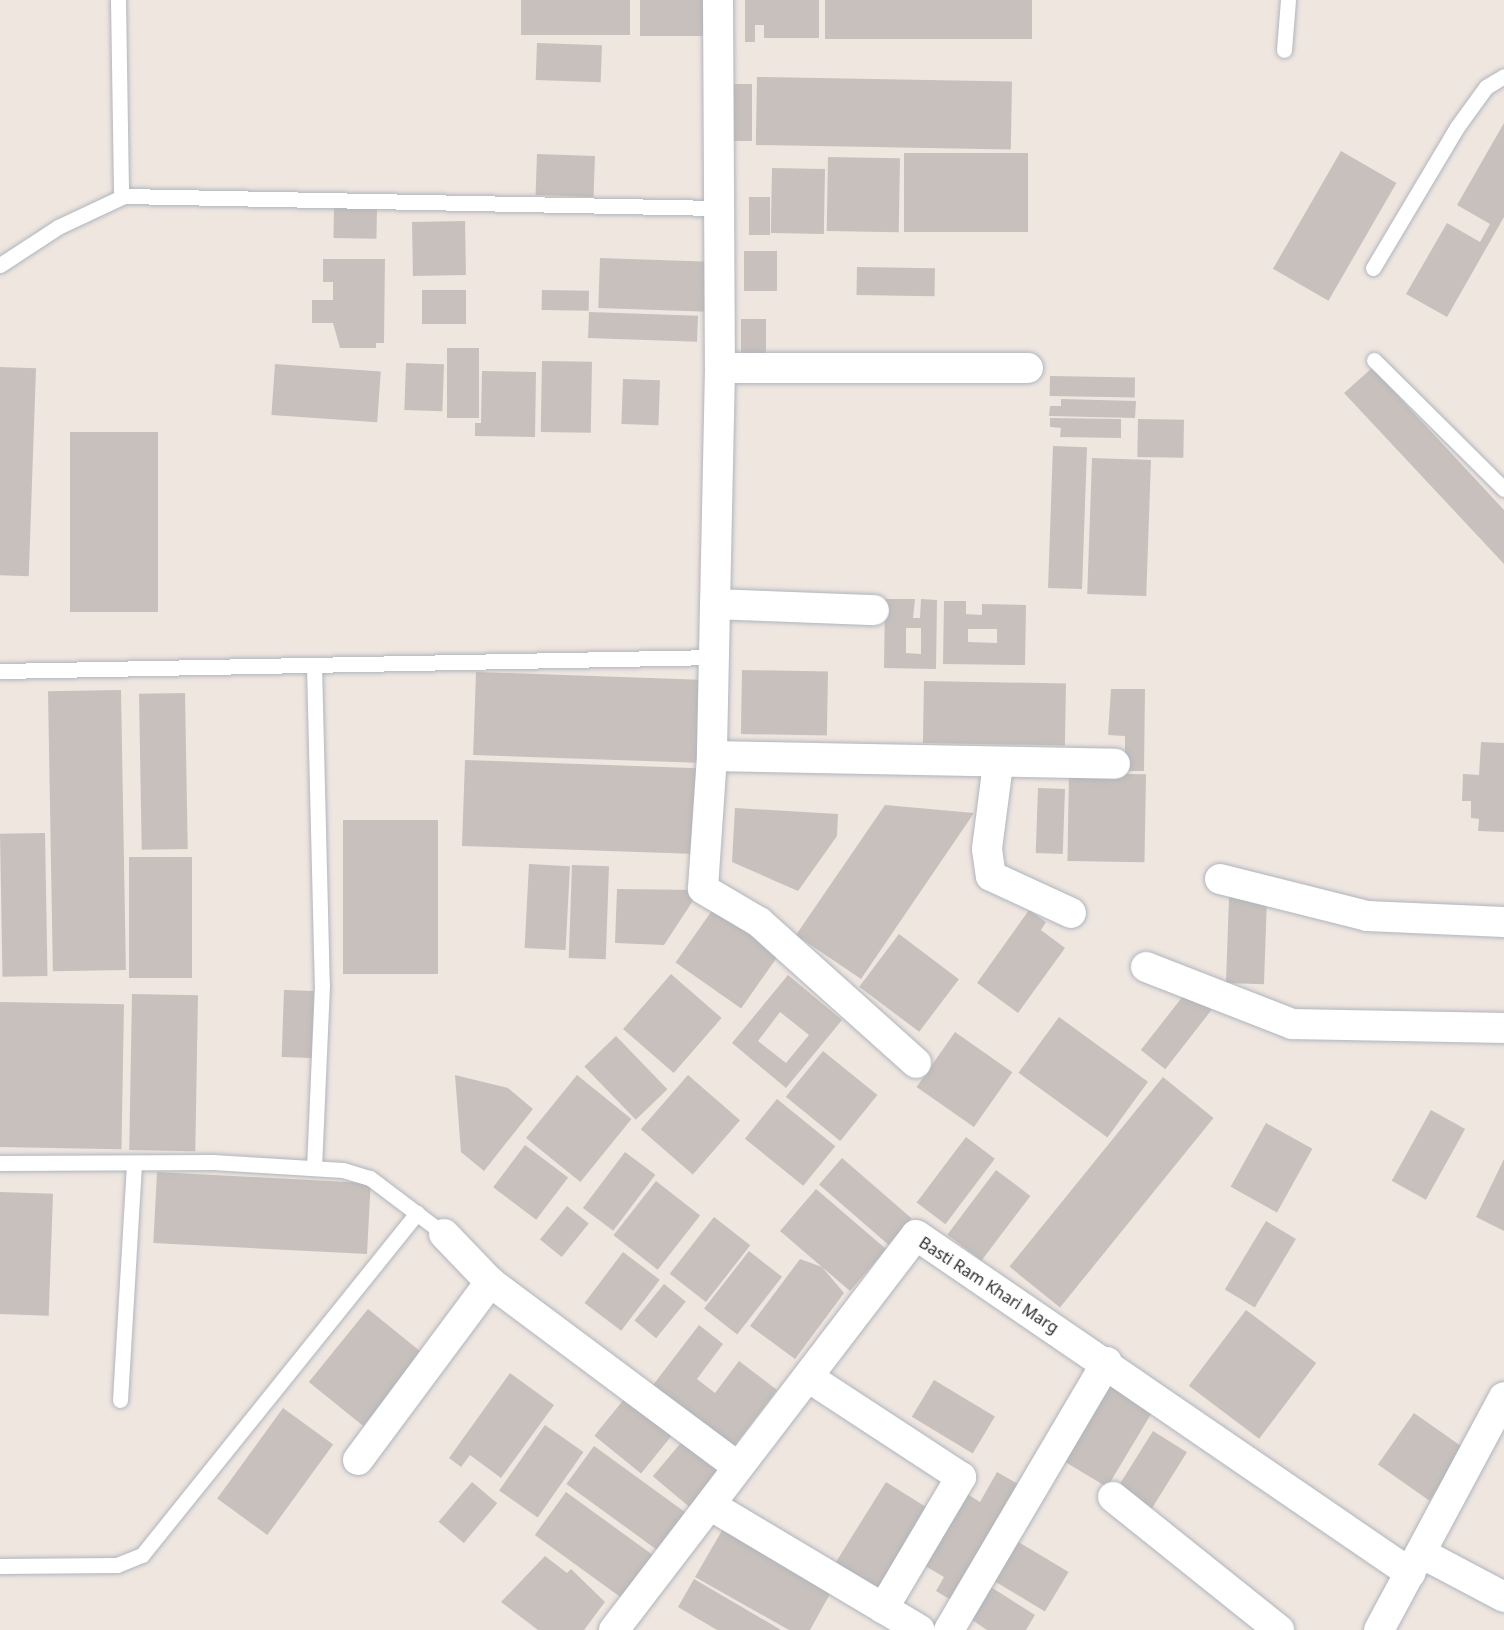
<!DOCTYPE html>
<html>
<head>
<meta charset="utf-8">
<style>
  body { margin:0 }
  #map { position:relative; width:1504px; height:1630px; overflow:hidden; background:#efe6e0; font-family:"Noto Sans",sans-serif }
  div>[style] { position:absolute }
  .building>* { inset:0; background:#c7c0bc; transform-origin:0 0 }
  .roads { filter:drop-shadow(0 0 2px #b0b5bd) drop-shadow(0 0 2px #b0b5bd) }
  .lane>* { height:15px; margin:-7.5px; padding:0 7.5px; transform-origin:7.5px; border-radius:7.5px; background:#fff }
  .street>* { height:30px; margin:-15px; padding:0 15px; transform-origin:15px; border-radius:15px; background:#fff }
  span { translate:-50% -50%; white-space:nowrap; text-align:center; line-height:1.15; -webkit-text-stroke:5px #fff; paint-order:stroke }
  .street-label { font-size:16px; color:#2d2d2d }
</style>
</head>
<body>
<div id="map">
  <div class="building">
    <i style="left:521px;top:0;width:109px;height:35px"></i>
    <i style="left:640px;top:0;width:64px;height:36px"></i>
    <i style="clip-path:polygon(745px 0,819px 0,819px 38px,764px 38px,764px 25px,755px 25px,755px 42px,745px 42px)"></i>
    <i style="left:825px;top:0;width:207px;height:39px"></i>
    <i style="left:537px;top:43px;width:65px;height:37px;rotate:2deg"></i>
    <i style="left:757px;top:77px;width:255px;height:68px;rotate:1deg"></i>
    <i style="left:729px;top:84px;width:23px;height:57px"></i>
    <i style="clip-path:polygon(1504px 123px,1504px 217px,1447px 317px,1406px 294px,1447px 223px,1480px 242px,1490px 224px,1457px 205px)"></i>
    <i style="left:1341px;top:151px;width:64px;height:136px;rotate:30deg"></i>
    <i style="left:904px;top:153px;width:124px;height:79px"></i>
    <i style="left:537px;top:154px;width:58px;height:41px;rotate:2deg"></i>
    <i style="left:828px;top:157px;width:72px;height:74px;rotate:1deg"></i>
    <i style="left:772px;top:168px;width:53px;height:65px;rotate:1deg"></i>
    <i style="left:749px;top:197px;width:21px;height:38px"></i>
    <i style="left:334px;top:207px;width:43px;height:31px;rotate:1deg"></i>
    <i style="left:465px;top:221px;width:54px;height:53px;rotate:89deg"></i>
    <i style="left:744px;top:251px;width:33px;height:40px"></i>
    <i style="left:600px;top:258px;width:110px;height:50px;rotate:2deg"></i>
    <i style="clip-path:polygon(323px 259px,385px 259px,384px 343px,376px 343px,376px 348px,340px 348px,333px 323px,312px 323px,312px 300px,333px 300px,333px 282px,323px 282px)"></i>
    <i style="left:857px;top:267px;width:78px;height:28px;rotate:1deg"></i>
    <i style="left:422px;top:290px;width:44px;height:34px"></i>
    <i style="left:542px;top:290px;width:47px;height:20px;rotate:1deg"></i>
    <i style="left:589px;top:312px;width:109px;height:26px;rotate:2deg"></i>
    <i style="left:741px;top:319px;width:25px;height:41px"></i>
    <i style="left:447px;top:348px;width:32px;height:70px"></i>
    <i style="left:542px;top:361px;width:50px;height:71px;rotate:1deg"></i>
    <i style="left:406px;top:363px;width:38px;height:47px;rotate:2deg"></i>
    <i style="left:275px;top:364px;width:106px;height:51px;rotate:4deg"></i>
    <i style="left:0;top:367px;width:36px;height:208px;rotate:2deg"></i>
    <i style="clip-path:polygon(1372px 368px,1504px 510px,1504px 564px,1344px 393px)"></i>
    <i style="clip-path:polygon(482px 371px,536px 372px,535px 437px,475px 436px,475px 423px,481px 423px)"></i>
    <i style="left:1050px;top:376px;width:85px;height:20px;rotate:1deg"></i>
    <i style="left:623px;top:379px;width:37px;height:45px;rotate:2deg"></i>
    <i style="clip-path:polygon(1061px 399px,1136px 401px,1135px 418px,1049px 416px,1050px 406px,1061px 406px)"></i>
    <i style="clip-path:polygon(1050px 418px,1121px 419px,1121px 438px,1060px 437px,1061px 428px,1050px 427px)"></i>
    <i style="left:1138px;top:419px;width:46px;height:38px;rotate:1deg"></i>
    <i style="left:70px;top:432px;width:88px;height:180px"></i>
    <i style="left:1053px;top:446px;width:34px;height:142px;rotate:2deg"></i>
    <i style="left:1092px;top:458px;width:59px;height:136px;rotate:2deg"></i>
    <i style="clip-path:polygon(evenodd,885px 599px,915px 599px,913px 618px,920px 618px,921px 599px,937px 600px,936px 669px,884px 668px,885px 599px,906px 628px,921px 628px,921px 654px,906px 653px,906px 628px)"></i>
    <i style="clip-path:polygon(evenodd,944px 601px,966px 601px,966px 614px,982px 615px,982px 604px,1026px 605px,1025px 665px,943px 664px,944px 601px,968px 629px,997px 629px,997px 643px,968px 642px,968px 629px)"></i>
    <i style="left:742px;top:670px;width:86px;height:64px;rotate:1deg"></i>
    <i style="left:476px;top:672px;width:224px;height:83px;rotate:2deg"></i>
    <i style="left:924px;top:681px;width:142px;height:62px;rotate:1deg"></i>
    <i style="clip-path:polygon(1111px 689px,1145px 689px,1144px 771px,1125px 771px,1125px 736px,1108px 735px)"></i>
    <i style="left:121px;top:690px;width:280px;height:73px;rotate:89deg"></i>
    <i style="left:185px;top:693px;width:156px;height:46px;rotate:89deg"></i>
    <i style="clip-path:polygon(1481px 742px,1504px 743px,1504px 832px,1478px 831px,1479px 819px,1471px 818px,1471px 801px,1462px 801px,1463px 774px,1479px 775px)"></i>
    <i style="left:465px;top:760px;width:234px;height:86px;rotate:2deg"></i>
    <i style="left:1069px;top:773px;width:77px;height:88px;rotate:1deg"></i>
    <i style="left:1038px;top:788px;width:27px;height:65px;rotate:2deg"></i>
    <i style="clip-path:polygon(885px 805px,974px 813px,861px 979px,796px 935px)"></i>
    <i style="clip-path:polygon(735px 808px,838px 814px,837px 836px,798px 891px,732px 862px)"></i>
    <i style="left:343px;top:820px;width:95px;height:154px"></i>
    <i style="left:45px;top:833px;width:143px;height:45px;rotate:89deg"></i>
    <i style="left:192px;top:857px;width:121px;height:63px;rotate:90deg"></i>
    <i style="left:529px;top:864px;width:41px;height:84px;rotate:3deg"></i>
    <i style="left:572px;top:865px;width:37px;height:93px;rotate:2deg"></i>
    <i style="clip-path:polygon(617px 889px,700px 890px,664px 945px,615px 943px)"></i>
    <i style="left:1229px;top:897px;width:38px;height:86px;rotate:2deg"></i>
    <i style="left:718px;top:902px;width:80px;height:74px;rotate:35deg"></i>
    <i style="clip-path:polygon(1029px 910px,1046px 922px,1041px 930px,1065px 948px,1018px 1013px,977px 983px)"></i>
    <i style="left:899px;top:934px;width:75px;height:66px;rotate:37deg"></i>
    <i style="left:671px;top:974px;width:67px;height:73px;rotate:41deg"></i>
    <i style="clip-path:polygon(evenodd,788px 975px,842px 1020px,786px 1088px,732px 1043px,788px 975px,780px 1012px,809px 1035px,786px 1063px,758px 1041px,780px 1012px)"></i>
    <i style="left:284px;top:990px;width:30px;height:67px;rotate:2deg"></i>
    <i style="left:1187px;top:991px;width:31px;height:75px;rotate:38deg"></i>
    <i style="left:132px;top:994px;width:66px;height:156px;rotate:1deg"></i>
    <i style="left:0;top:1002px;width:124px;height:145px;rotate:1deg"></i>
    <i style="left:1059px;top:1017px;width:110px;height:69px;rotate:36deg"></i>
    <i style="left:955px;top:1032px;width:70px;height:67px;rotate:35deg"></i>
    <i style="left:616px;top:1036px;width:74px;height:44px;rotate:46deg"></i>
    <i style="left:823px;top:1051px;width:70px;height:59px;rotate:39deg"></i>
    <i style="clip-path:polygon(455px 1075px,508px 1088px,533px 1109px,484px 1171px,461px 1152px)"></i>
    <i style="left:577px;top:1075px;width:70px;height:81px;rotate:39deg"></i>
    <i style="left:688px;top:1075px;width:69px;height:72px;rotate:41deg"></i>
    <i style="left:1163px;top:1077px;width:65px;height:244px;rotate:39deg"></i>
    <i style="left:777px;top:1099px;width:75px;height:51px;rotate:39deg"></i>
    <i style="left:1431px;top:1110px;width:39px;height:81px;rotate:29deg"></i>
    <i style="left:1266px;top:1123px;width:53px;height:73px;rotate:29deg"></i>
    <i style="left:966px;top:1137px;width:36px;height:82px;rotate:37deg"></i>
    <i style="left:525px;top:1145px;width:54px;height:53px;rotate:37deg"></i>
    <i style="left:625px;top:1152px;width:38px;height:70px;rotate:37deg"></i>
    <i style="left:842px;top:1158px;width:92px;height:35px;rotate:41deg"></i>
    <i style="clip-path:polygon(1504px 1159px,1504px 1231px,1476px 1217px)"></i>
    <i style="left:996px;top:1170px;width:43px;height:81px;rotate:37deg"></i>
    <i style="left:157px;top:1172px;width:214px;height:71px;rotate:3deg"></i>
    <i style="left:656px;top:1181px;width:56px;height:69px;rotate:38deg"></i>
    <i style="clip-path:polygon(816px 1189px,886px 1249px,850px 1291px,822px 1267px,844px 1293px,795px 1359px,750px 1326px,800px 1259px,822px 1267px,780px 1231px)"></i>
    <i style="left:0;top:1192px;width:53px;height:122px;rotate:2deg"></i>
    <i style="left:567px;top:1206px;width:28px;height:43px;rotate:39deg"></i>
    <i style="left:714px;top:1217px;width:46px;height:72px;rotate:38deg"></i>
    <i style="left:1266px;top:1221px;width:35px;height:80px;rotate:31deg"></i>
    <i style="left:749px;top:1251px;width:42px;height:73px;rotate:38deg"></i>
    <i style="left:623px;top:1252px;width:46px;height:64px;rotate:37deg"></i>
    <i style="left:664px;top:1284px;width:28px;height:47px;rotate:39deg"></i>
    <i style="left:368px;top:1309px;width:70px;height:94px;rotate:39deg"></i>
    <i style="left:1246px;top:1310px;width:88px;height:95px;rotate:37deg"></i>
    <i style="clip-path:polygon(699px 1325px,723px 1344px,697px 1379px,715px 1393px,739px 1361px,777px 1390px,731px 1450px,650px 1389px)"></i>
    <i style="clip-path:polygon(510px 1373px,554px 1405px,501px 1478px,470px 1455px,461px 1467px,449px 1458px)"></i>
    <i style="left:934px;top:1380px;width:71px;height:43px;rotate:31deg"></i>
    <i style="left:1105px;top:1382px;width:56px;height:89px;rotate:31deg"></i>
    <i style="left:629px;top:1393px;width:60px;height:55px;rotate:39deg"></i>
    <i style="left:283px;top:1408px;width:62px;height:112px;rotate:36deg"></i>
    <i style="left:1414px;top:1413px;width:63px;height:63px;rotate:35deg"></i>
    <i style="left:545px;top:1425px;width:47px;height:80px;rotate:35deg"></i>
    <i style="left:1153px;top:1431px;width:40px;height:67px;rotate:32deg"></i>
    <i style="left:685px;top:1438px;width:52px;height:50px;rotate:40deg"></i>
    <i style="left:594px;top:1446px;width:117px;height:47px;rotate:36deg"></i>
    <i style="clip-path:polygon(997px 1472px,1027px 1489px,959px 1605px,936px 1591px,944px 1577px,915px 1560px,958px 1488px,980px 1502px)"></i>
    <i style="left:472px;top:1482px;width:33px;height:52px;rotate:40deg"></i>
    <i style="left:886px;top:1482px;width:58px;height:102px;rotate:32deg"></i>
    <i style="left:566px;top:1492px;width:115px;height:53px;rotate:36deg"></i>
    <i style="clip-path:polygon(727px 1522px,835px 1585px,810px 1630px,789px 1630px,695px 1577px)"></i>
    <i style="left:1012px;top:1538px;width:66px;height:46px;rotate:31deg"></i>
    <i style="clip-path:polygon(545px 1556px,567px 1573px,571px 1569px,605px 1602px,584px 1630px,538px 1630px,501px 1602px)"></i>
    <i style="clip-path:polygon(694px 1579px,781px 1630px,717px 1630px,678px 1607px)"></i>
    <i style="clip-path:polygon(983px 1582px,1035px 1615px,1026px 1630px,987px 1630px,963px 1614px)"></i>
  </div>
  <div class="roads">
    <div class="lane">
      <i style="left:118px;top:0;width:197px;rotate:89.1deg"></i>
      <i style="left:1284px;top:50px;width:50px;rotate:-85.4deg"></i>
      <i style="left:0;top:265px;width:69px;rotate:-33.2deg"></i>
      <i style="left:58px;top:227px;width:73px;rotate:-25.2deg"></i>
      <i style="left:124px;top:196px;width:594px;rotate:1.16deg"></i>
      <i style="left:1373px;top:268px;width:164px;rotate:-59.2deg"></i>
      <i style="left:1457px;top:127px;width:49px;rotate:-54.1deg"></i>
      <i style="left:1486px;top:87px;width:21px;rotate:-31deg"></i>
      <i style="left:1374px;top:360px;width:183px;rotate:44.8deg"></i>
      <i style="left:314px;top:665px;width:320px;rotate:88.6deg"></i>
      <i style="left:322px;top:985px;width:182px;rotate:92.5deg"></i>
      <i style="left:0;top:671px;width:714px;rotate:-1.12deg"></i>
      <i style="left:0;top:1163px;width:213px;rotate:-0.3deg"></i>
      <i style="left:213px;top:1162px;width:130px;rotate:3.5deg"></i>
      <i style="left:343px;top:1170px;width:28px;rotate:17deg"></i>
      <i style="left:370px;top:1178px;width:93px;rotate:37.1deg"></i>
      <i style="left:120px;top:1400px;width:236px;rotate:-86.6deg"></i>
      <i style="left:0;top:1566px;width:117px;rotate:-0.5deg"></i>
      <i style="left:117px;top:1565px;width:27px;rotate:-22deg"></i>
      <i style="left:142px;top:1555px;width:439px;rotate:-51.2deg"></i>
    </div>
    <div class="street">
      <i style="left:718px;top:0;width:368px;rotate:89.7deg"></i>
      <i style="left:720px;top:368px;width:388px;rotate:91.2deg"></i>
      <i style="left:712px;top:756px;width:133px;rotate:93.9deg"></i>
      <i style="left:703px;top:889px;width:65px;rotate:30.5deg"></i>
      <i style="left:759px;top:922px;width:211px;rotate:41.9deg"></i>
      <i style="left:720px;top:368px;width:308px"></i>
      <i style="left:715px;top:604px;width:159px;rotate:2.2deg"></i>
      <i style="left:712px;top:756px;width:403px;rotate:1.1deg"></i>
      <i style="left:998px;top:764px;width:86px;rotate:97.4deg"></i>
      <i style="left:987px;top:849px;width:27px;rotate:82deg"></i>
      <i style="left:991px;top:876px;width:88px;rotate:24.8deg"></i>
      <i style="left:1220px;top:879px;width:152px;rotate:14.1deg"></i>
      <i style="left:1367px;top:916px;width:137px;rotate:2.5deg"></i>
      <i style="left:1146px;top:967px;width:157px;rotate:21.3deg"></i>
      <i style="left:1292px;top:1024px;width:212px;rotate:1.1deg"></i>
      <i style="left:444px;top:1234px;width:66px;rotate:46.2deg"></i>
      <i style="left:490px;top:1282px;width:309px;rotate:36.7deg"></i>
      <i style="left:808px;top:1377px;width:183px;rotate:33.2deg"></i>
      <i style="left:961px;top:1477px;width:153px;rotate:120.6deg"></i>
      <i style="left:358px;top:1460px;width:222px;rotate:-53.4deg"></i>
      <i style="left:1113px;top:1497px;width:213px;rotate:38.7deg"></i>
      <i style="left:710px;top:1505px;width:244px;rotate:30.8deg"></i>
      <i style="left:1421px;top:1553px;width:94px;rotate:27.9deg"></i>
      <i style="left:614px;top:1630px;width:497px;rotate:-52.6deg"></i>
      <i style="left:916px;top:1235px;width:599px;rotate:34.38deg"></i>
      <i style="left:949px;top:1630px;width:311px;rotate:-59.5deg"></i>
      <i style="left:1379px;top:1630px;width:264px;rotate:-61.8deg"></i>
    </div>
  </div>
  <div class="street-label">
    <span style="left:989px;top:1285px;rotate:33deg">Basti Ram Khari Marg</span>
  </div>
</div>
</body>
</html>
